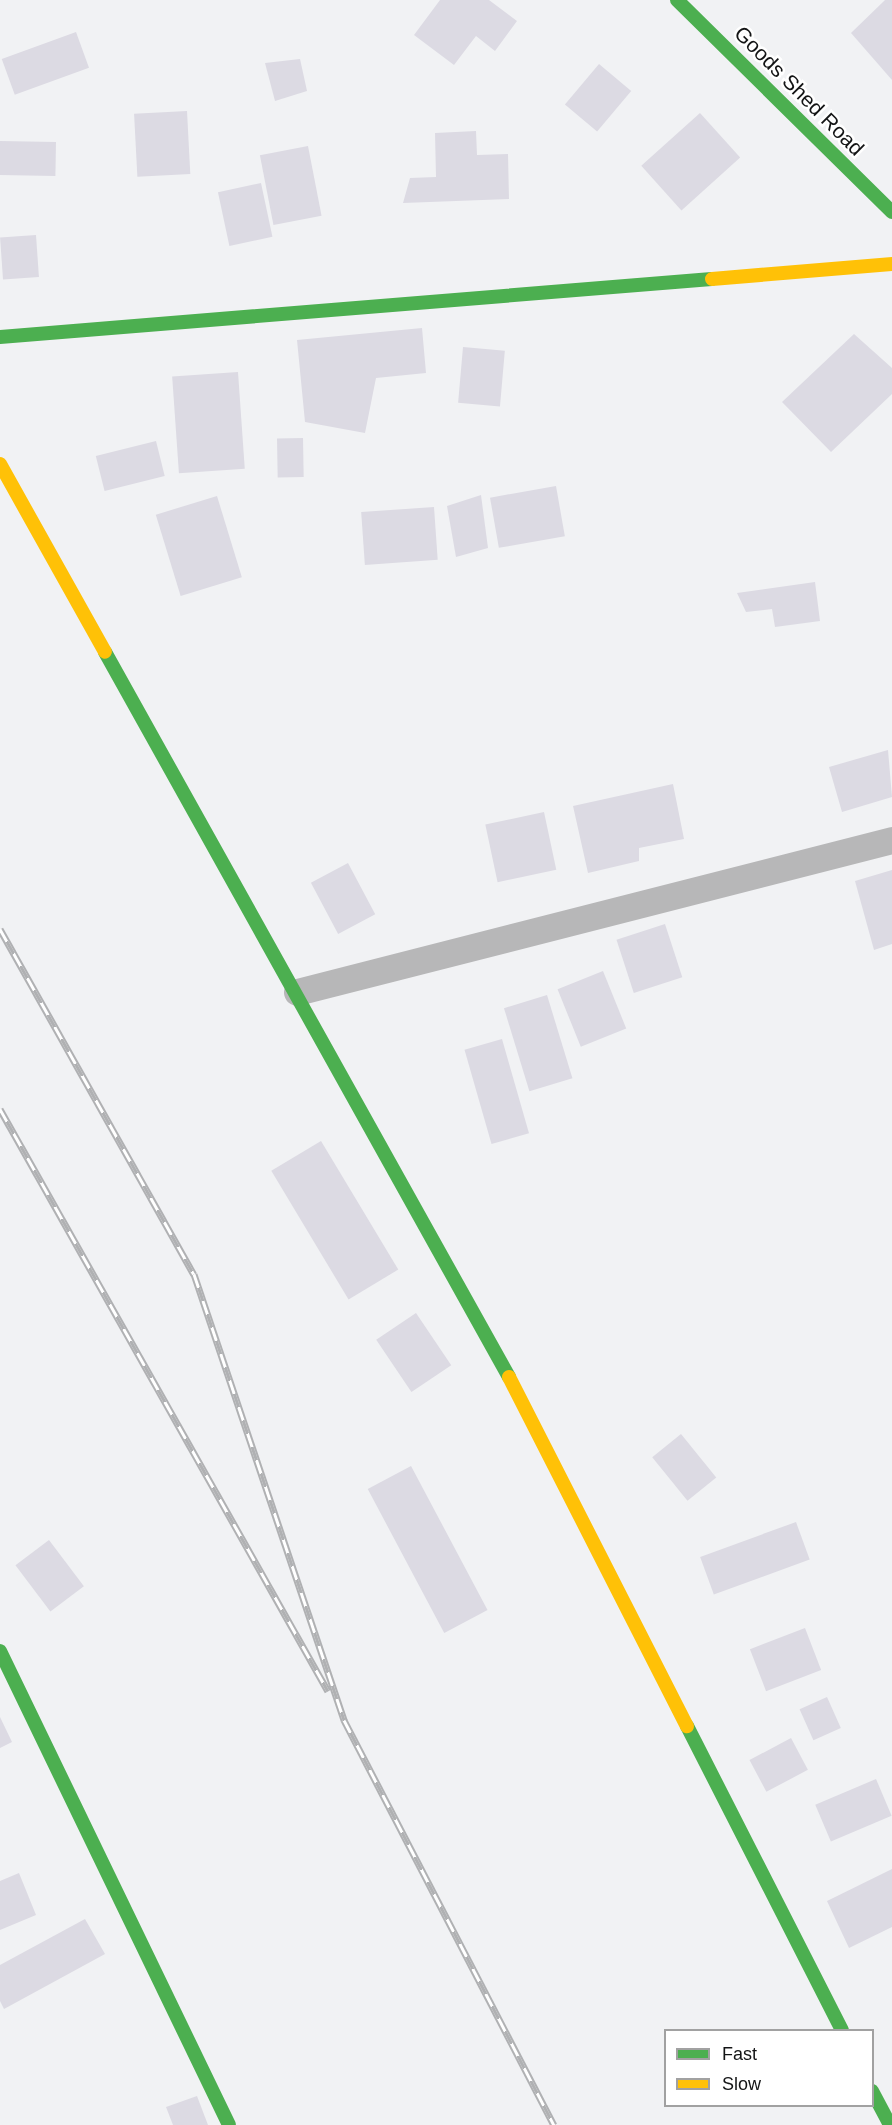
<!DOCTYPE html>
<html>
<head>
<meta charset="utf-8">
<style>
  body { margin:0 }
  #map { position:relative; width:892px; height:2125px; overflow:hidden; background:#f1f2f4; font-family:Arial,sans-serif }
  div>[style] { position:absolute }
  .building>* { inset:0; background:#dcdae3; transform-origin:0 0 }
  .street>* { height:27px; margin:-13.5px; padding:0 13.5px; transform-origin:13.5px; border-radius:13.5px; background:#b7b7b8 }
  .fast>* { height:14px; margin:-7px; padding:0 7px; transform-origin:7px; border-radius:7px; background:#4caf50 }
  .slow>* { height:14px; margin:-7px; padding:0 7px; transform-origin:7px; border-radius:7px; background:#ffc107 }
  .rail>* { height:7px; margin-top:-3.5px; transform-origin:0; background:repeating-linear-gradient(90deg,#fff 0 14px,#b0b1b3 0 28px); box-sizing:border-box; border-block:2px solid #b0b1b3 }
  span { translate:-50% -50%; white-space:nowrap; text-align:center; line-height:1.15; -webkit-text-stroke:5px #fff; paint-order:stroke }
  .street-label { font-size:21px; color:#131415 }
  .legend { position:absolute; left:664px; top:2029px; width:210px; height:78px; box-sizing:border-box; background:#fff; border:2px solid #a1a1a1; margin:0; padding:8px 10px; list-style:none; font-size:18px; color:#131415 }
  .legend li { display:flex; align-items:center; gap:12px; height:30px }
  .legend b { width:30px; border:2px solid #a1a1a1 }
</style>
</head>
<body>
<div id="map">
  <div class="building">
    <i style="clip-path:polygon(440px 0,489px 0,517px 21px,495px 51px,476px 36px,454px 65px,414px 35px)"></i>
    <i style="clip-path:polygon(885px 0,892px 0,892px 80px,851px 33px)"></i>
    <i style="left:76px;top:32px;width:38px;height:79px;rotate:70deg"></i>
    <i style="clip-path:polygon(300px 59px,307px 91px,275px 101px,265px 63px)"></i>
    <i style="left:599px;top:64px;width:42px;height:53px;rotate:40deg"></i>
    <i style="left:187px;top:111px;width:63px;height:53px;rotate:87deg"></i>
    <i style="left:700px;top:113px;width:60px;height:79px;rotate:48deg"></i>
    <i style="clip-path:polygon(476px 131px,477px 155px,508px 154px,509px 199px,403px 203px,410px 178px,436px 177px,435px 133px)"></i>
    <i style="left:0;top:141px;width:56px;height:34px;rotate:1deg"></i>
    <i style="left:308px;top:146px;width:71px;height:49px;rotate:79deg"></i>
    <i style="left:261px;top:183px;width:55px;height:44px;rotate:78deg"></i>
    <i style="left:36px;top:235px;width:42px;height:36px;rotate:86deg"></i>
    <i style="clip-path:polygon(422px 328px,426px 373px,376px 378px,365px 433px,305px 422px,297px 340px)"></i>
    <i style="clip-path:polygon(854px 334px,892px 368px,892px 394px,831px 452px,782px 402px)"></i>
    <i style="left:463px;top:347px;width:42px;height:56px;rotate:5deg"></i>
    <i style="left:238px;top:372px;width:97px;height:66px;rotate:86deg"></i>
    <i style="left:303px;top:438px;width:39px;height:26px;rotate:89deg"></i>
    <i style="left:156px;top:441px;width:36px;height:62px;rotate:76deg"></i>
    <i style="left:556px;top:486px;width:51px;height:67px;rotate:80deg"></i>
    <i style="clip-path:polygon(481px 495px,488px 548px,456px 557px,447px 506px)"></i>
    <i style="left:217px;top:496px;width:85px;height:64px;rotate:73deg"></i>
    <i style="left:434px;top:507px;width:53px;height:73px;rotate:86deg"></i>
    <i style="clip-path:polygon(815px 582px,820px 621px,775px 627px,772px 609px,746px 612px,737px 593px)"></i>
    <i style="clip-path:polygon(888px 750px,892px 797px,842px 812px,829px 767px)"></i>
    <i style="clip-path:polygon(673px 784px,684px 839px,639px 848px,639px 861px,588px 873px,573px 806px)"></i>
    <i style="left:544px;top:812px;width:59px;height:60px;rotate:78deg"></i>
    <i style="left:348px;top:863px;width:58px;height:42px;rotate:62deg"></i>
    <i style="clip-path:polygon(892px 870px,892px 944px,874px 950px,855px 881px)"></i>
    <i style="left:665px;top:924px;width:56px;height:51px;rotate:72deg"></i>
    <i style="left:603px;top:971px;width:62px;height:49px;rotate:68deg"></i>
    <i style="left:547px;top:995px;width:87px;height:45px;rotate:73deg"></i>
    <i style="left:502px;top:1039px;width:98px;height:39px;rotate:74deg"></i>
    <i style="left:321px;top:1141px;width:150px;height:58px;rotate:59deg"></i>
    <i style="left:416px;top:1313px;width:63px;height:48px;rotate:56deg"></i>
    <i style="left:681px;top:1434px;width:56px;height:37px;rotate:51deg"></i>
    <i style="left:411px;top:1466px;width:163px;height:49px;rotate:62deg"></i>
    <i style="left:796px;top:1522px;width:40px;height:102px;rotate:70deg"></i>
    <i style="left:49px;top:1540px;width:58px;height:42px;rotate:53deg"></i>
    <i style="left:805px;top:1628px;width:45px;height:59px;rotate:69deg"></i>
    <i style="left:827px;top:1697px;width:34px;height:30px;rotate:66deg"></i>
    <i style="clip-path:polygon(0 1717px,12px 1742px,0 1748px)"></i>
    <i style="left:791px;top:1738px;width:36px;height:47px;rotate:62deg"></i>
    <i style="left:876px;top:1779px;width:40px;height:66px;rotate:67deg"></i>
    <i style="clip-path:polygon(892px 1869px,892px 1927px,849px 1948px,827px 1901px)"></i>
    <i style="clip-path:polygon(19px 1873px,36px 1915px,0 1930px,0 1881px)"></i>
    <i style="clip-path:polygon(85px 1919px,105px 1954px,4px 2009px,0 2001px,0 1965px)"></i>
    <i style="clip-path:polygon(197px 2096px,208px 2125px,173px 2125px,166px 2107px)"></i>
  </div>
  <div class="street">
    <i style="left:297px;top:992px;width:614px;rotate:-14.33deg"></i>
  </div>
  <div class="fast">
    <i style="left:677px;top:0;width:302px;rotate:44.6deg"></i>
    <i style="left:0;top:337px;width:714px;rotate:-4.66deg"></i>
    <i style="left:105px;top:652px;width:830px;rotate:60.87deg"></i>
    <i style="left:0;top:1651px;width:526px;rotate:64.21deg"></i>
    <i style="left:687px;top:1726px;width:341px;rotate:63deg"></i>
    <i style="left:872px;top:2091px;width:38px;rotate:62deg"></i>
  </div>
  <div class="slow">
    <i style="left:712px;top:279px;width:181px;rotate:-4.8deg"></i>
    <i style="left:0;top:464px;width:215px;rotate:60.8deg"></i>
    <i style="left:509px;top:1377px;width:392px;rotate:63deg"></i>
  </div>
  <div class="rail">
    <i style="left:0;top:929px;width:396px;rotate:60.7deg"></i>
    <i style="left:194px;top:1274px;width:471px;rotate:71.4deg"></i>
    <i style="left:344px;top:1720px;width:456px;rotate:62.6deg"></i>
    <i style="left:0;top:1109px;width:668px;rotate:60.6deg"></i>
  </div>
  <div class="street-label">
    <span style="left:799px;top:91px;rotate:45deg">Goods Shed Road</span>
  </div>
  <ul class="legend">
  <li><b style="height:8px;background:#4caf50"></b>Fast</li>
  <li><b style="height:8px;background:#ffc107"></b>Slow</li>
  </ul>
</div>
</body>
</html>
